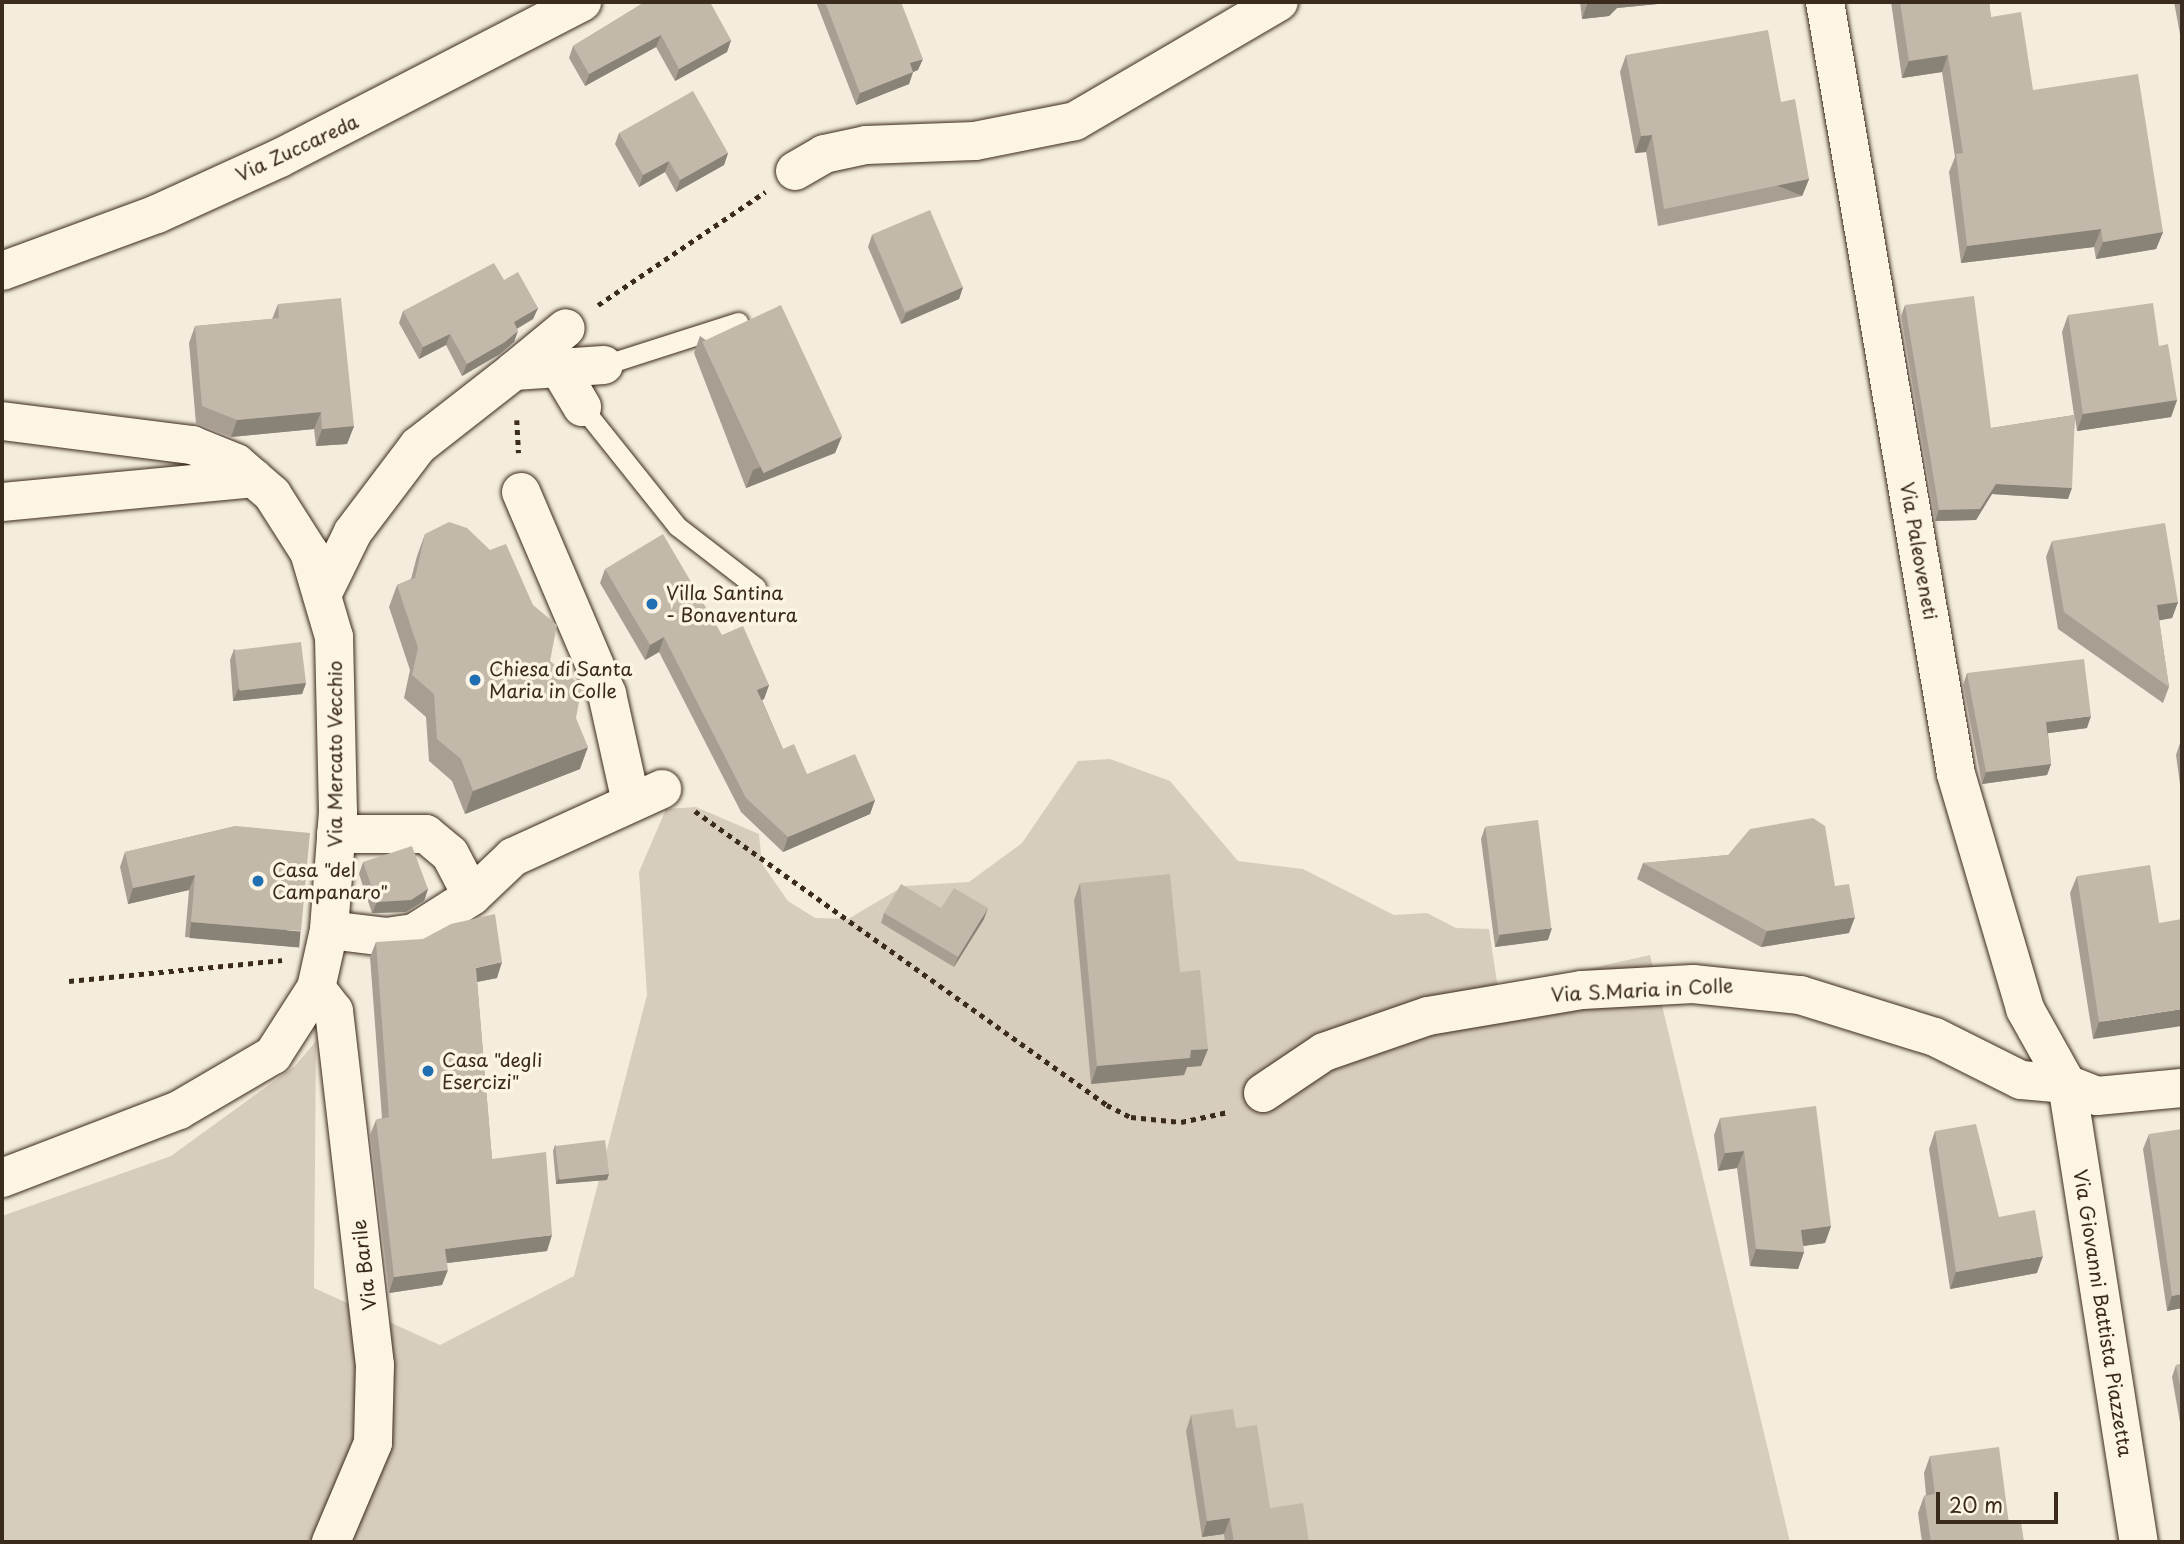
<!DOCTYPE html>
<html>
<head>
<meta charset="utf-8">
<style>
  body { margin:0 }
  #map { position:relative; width:2184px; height:1544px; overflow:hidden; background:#f4eddd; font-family:"Playpen Sans",sans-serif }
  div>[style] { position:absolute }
  .green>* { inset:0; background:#d6cdbd }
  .path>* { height:4.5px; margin-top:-2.25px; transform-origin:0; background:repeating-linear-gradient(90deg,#3b2a1e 0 5px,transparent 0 10px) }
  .roads { filter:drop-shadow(0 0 2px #3b2a1e) drop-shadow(0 0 2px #3b2a1e) }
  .lane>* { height:19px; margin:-9.5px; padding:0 9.5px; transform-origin:9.5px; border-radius:9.5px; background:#fcf5e5 }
  .street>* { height:38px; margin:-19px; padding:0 19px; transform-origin:19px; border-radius:19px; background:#fcf5e5 }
  .wall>* { inset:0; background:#a89f92 }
  .shaded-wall>* { inset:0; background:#888277; transform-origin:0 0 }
  .building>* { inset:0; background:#c3b9aa; transform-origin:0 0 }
  .dots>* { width:19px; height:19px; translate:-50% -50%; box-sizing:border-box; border:4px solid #fcf5e5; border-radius:50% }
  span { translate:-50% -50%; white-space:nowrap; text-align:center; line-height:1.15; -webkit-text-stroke:7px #fcf5e5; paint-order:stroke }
  .street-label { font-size:19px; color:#3b2a1e }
  .poi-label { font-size:19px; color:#3b2a1e }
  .left { translate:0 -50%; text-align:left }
  .frame { position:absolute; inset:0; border:4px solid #3b2a1e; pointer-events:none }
  .scale { position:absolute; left:1936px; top:1492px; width:122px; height:32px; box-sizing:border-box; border:4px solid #3b2a1e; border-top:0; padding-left:9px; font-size:21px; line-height:24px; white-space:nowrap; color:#3b2a1e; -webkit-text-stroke:5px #fcf5e5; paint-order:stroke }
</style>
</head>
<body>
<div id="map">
  <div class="green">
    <i style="clip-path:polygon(1110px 759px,1170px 781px,1238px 861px,1303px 869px,1394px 915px,1427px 913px,1456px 928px,1489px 929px,1498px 989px,1650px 955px,1790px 1542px,2px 1542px,2px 1216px,171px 1156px,295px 1066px,316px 1041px,314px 1288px,440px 1345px,574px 1276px,647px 995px,639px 872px,666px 809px,696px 807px,759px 834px,762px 864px,788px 901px,815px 918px,848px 919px,904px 886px,969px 882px,1022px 843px,1078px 761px)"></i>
  </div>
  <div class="path">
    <i style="left:598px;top:305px;width:202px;rotate:-34.1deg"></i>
    <i style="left:517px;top:420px;width:33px;rotate:87deg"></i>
    <i style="left:695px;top:811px;width:506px;rotate:35.51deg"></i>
    <i style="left:1107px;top:1105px;width:27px;rotate:27deg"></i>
    <i style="left:1131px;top:1117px;width:50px;rotate:5.7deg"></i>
    <i style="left:1181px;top:1122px;width:48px;rotate:-12deg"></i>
    <i style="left:69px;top:981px;width:214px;rotate:-5.6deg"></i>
  </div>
  <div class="roads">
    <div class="lane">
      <i style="left:604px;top:365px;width:141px;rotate:-17.8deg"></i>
      <i style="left:582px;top:407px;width:152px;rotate:51.4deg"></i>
      <i style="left:677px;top:526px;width:100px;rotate:37.7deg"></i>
    </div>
    <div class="street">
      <i style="left:1825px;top:2px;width:783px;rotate:80.37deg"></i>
      <i style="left:1956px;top:774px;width:245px;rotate:73.6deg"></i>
      <i style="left:2025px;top:1009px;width:86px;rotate:60.8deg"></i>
      <i style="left:2067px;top:1084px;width:464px;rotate:81.1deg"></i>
      <i style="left:795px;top:171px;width:34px;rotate:-30deg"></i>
      <i style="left:824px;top:154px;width:43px;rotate:-12.1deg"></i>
      <i style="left:866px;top:145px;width:109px;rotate:-2.1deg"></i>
      <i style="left:975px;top:141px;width:102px;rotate:-11.3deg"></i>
      <i style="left:1075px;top:121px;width:236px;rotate:-30.3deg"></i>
      <i style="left:2px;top:271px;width:165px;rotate:-20.2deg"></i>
      <i style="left:157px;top:214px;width:135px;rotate:-24.5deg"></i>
      <i style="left:280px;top:158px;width:340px;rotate:-27.3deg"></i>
      <i style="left:557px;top:365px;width:49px;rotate:59.2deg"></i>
      <i style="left:514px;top:371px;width:67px;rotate:-39.6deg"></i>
      <i style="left:2px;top:421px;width:192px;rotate:7.2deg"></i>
      <i style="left:192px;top:445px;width:48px;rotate:22.2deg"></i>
      <i style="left:236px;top:463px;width:48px;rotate:40.7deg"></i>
      <i style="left:272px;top:494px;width:69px;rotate:57.5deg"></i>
      <i style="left:309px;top:552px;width:89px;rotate:73.6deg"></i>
      <i style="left:334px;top:637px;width:175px;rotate:88.7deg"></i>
      <i style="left:338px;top:812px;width:118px;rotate:94.4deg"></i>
      <i style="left:329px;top:930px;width:59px;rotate:102.6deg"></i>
      <i style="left:316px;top:988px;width:80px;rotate:122.7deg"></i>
      <i style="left:273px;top:1055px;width:109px;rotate:149.7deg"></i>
      <i style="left:179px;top:1110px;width:190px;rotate:159deg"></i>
      <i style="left:521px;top:492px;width:220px;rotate:66.9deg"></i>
      <i style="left:607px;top:694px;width:111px;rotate:77.5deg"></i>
      <i style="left:2px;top:502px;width:253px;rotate:-5.4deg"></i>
      <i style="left:322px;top:595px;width:70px;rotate:-63.8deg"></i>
      <i style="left:353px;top:532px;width:108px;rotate:-52.9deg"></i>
      <i style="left:418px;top:446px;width:122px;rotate:-38deg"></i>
      <i style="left:514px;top:371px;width:90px;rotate:-3.8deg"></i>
      <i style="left:336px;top:834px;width:90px"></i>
      <i style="left:426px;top:834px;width:31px;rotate:40deg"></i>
      <i style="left:450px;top:854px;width:47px;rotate:62.4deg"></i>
      <i style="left:329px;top:930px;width:57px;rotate:7deg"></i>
      <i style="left:386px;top:937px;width:28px;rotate:-8deg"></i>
      <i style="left:414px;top:933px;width:69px;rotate:-32.5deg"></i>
      <i style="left:472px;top:896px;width:57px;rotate:-43.6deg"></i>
      <i style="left:513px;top:857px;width:164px;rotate:-24.5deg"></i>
      <i style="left:316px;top:988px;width:29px;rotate:52deg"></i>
      <i style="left:334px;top:1011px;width:356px;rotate:83.4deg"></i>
      <i style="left:375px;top:1365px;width:78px;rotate:91.5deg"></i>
      <i style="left:373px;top:1443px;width:108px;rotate:113deg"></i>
      <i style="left:1263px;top:1093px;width:73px;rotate:-33.9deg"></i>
      <i style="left:1324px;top:1052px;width:110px;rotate:-19.1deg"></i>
      <i style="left:1428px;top:1016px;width:156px;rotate:-9.6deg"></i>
      <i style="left:1582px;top:990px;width:111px;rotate:-3.1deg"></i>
      <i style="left:1693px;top:984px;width:108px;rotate:5.9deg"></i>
      <i style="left:1800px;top:995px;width:141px;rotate:17.3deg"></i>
      <i style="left:1935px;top:1037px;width:96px;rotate:26.6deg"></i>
      <i style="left:2021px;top:1080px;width:46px;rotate:5deg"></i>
      <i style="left:2067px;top:1084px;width:32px;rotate:22deg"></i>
      <i style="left:2097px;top:1096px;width:85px;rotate:-5.4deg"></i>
    </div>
  </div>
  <div class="wall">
    <i style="clip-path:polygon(645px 2px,731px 40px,727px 52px,675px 81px,656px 47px,585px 86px,569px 58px,573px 46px)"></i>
    <i style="clip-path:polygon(816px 2px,901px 2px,918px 70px,913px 72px,909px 84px,856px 105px)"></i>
    <i style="clip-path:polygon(1580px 2px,1678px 2px,1617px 8px,1609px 16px,1582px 19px)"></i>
    <i style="clip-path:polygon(1891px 2px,1989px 2px,1991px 17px,2033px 90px,2163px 232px,2156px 249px,2096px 259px,2094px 247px,1961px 263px,1949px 172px,1955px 157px,1942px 72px,1902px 78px)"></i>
    <i style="clip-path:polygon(2174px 2px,2182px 2px,2182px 45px)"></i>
    <i style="clip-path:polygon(1626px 55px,1781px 102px,1809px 179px,1802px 196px,1658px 226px,1646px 152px,1635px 153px,1620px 72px)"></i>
    <i style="clip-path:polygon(619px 133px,728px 153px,724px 165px,676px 192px,665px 172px,639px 187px,615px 144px)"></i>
    <i style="clip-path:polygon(872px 235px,963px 287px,959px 299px,901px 324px,868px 247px)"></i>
    <i style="clip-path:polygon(504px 280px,538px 308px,533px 319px,517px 329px,514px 342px,500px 354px,462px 376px,446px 345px,419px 359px,399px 323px,403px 311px)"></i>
    <i style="clip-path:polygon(278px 304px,354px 426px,347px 444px,316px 446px,314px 429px,231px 437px,196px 424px,189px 343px,195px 326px,272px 319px)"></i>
    <i style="clip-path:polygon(1905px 305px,1991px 428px,2074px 415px,2062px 332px,2068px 315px,2159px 346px,2177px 400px,2171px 417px,2077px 431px,2075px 418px,2068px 499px,1992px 494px,1976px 520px,1935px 521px,1901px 316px)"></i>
    <i style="clip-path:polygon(700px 336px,842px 436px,835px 453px,746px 488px,694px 353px)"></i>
    <i style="clip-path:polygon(425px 534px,550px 661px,576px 718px,580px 769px,465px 814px,452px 781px,429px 761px,426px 717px,404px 698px,410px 670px,389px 607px,397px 585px,411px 579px,417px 556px)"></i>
    <i style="clip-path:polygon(2052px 541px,2178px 602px,2172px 618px,2159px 620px,2169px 687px,2163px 703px,2058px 629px,2046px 557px)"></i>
    <i style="clip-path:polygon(605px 569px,722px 635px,769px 685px,764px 699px,762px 700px,783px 749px,807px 774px,875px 800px,870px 814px,783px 852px,741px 812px,659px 652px,645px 660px,600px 583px)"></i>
    <i style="clip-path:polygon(234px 649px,306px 683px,302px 694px,233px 701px,230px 660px)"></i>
    <i style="clip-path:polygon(1967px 673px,2087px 728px,2048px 733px,2051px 764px,2047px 775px,1982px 784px,1963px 685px)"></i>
    <i style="clip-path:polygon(2182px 737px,2182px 799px,2176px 755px)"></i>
    <i style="clip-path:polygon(236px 826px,295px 947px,185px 937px,189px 890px,128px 904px,120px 867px,125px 852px)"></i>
    <i style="clip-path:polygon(1485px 827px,1548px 940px,1495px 947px,1481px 839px)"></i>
    <i style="clip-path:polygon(1728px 855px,1835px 886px,1849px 933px,1761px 947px,1637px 879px,1643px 863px)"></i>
    <i style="clip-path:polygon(363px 862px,428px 889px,424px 901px,406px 912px,372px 913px,359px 874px)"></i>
    <i style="clip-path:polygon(2077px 876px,2159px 923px,2093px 1039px,2070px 893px)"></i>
    <i style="clip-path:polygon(1080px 883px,1180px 972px,1208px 1049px,1201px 1066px,1187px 1067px,1184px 1075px,1091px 1084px,1074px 900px)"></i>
    <i style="clip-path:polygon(941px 908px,984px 919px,954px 967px,881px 923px,884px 913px)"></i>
    <i style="clip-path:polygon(376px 942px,497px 978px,477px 982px,492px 1159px,547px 1251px,447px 1263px,442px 1285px,389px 1293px,370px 1135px,376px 1120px,382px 1118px,370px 957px)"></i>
    <i style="clip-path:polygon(1720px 1118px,1831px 1226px,1825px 1243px,1803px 1246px,1804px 1252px,1798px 1269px,1750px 1266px,1737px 1168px,1718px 1171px,1714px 1135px)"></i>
    <i style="clip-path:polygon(1935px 1131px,1999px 1217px,2037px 1273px,1950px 1289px,1929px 1149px)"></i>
    <i style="clip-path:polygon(2149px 1134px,2182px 1308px,2167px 1311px,2143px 1149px)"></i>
    <i style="clip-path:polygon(555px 1145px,607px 1180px,556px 1184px,553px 1151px)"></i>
    <i style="clip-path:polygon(2182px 1364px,2182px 1428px,2181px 1428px,2172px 1377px,2176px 1365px)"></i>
    <i style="clip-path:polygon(1191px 1415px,1236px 1428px,1270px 1508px,1309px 1542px,1225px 1542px,1224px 1534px,1202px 1537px,1186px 1431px)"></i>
    <i style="clip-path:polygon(1930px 1456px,2009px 1524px,2024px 1542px,1922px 1542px,1918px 1513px,1924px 1496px,1926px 1495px,1924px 1473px)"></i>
  </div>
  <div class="shaded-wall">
    <i style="clip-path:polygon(1588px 2px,1678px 2px,1617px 8px,1609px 16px,1582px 19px)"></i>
    <i style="clip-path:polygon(661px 35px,656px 47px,585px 86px,589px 74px)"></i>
    <i style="clip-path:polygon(731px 40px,727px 52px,675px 81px,679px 69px)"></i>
    <i style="clip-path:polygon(1948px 55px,1942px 72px,1902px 78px,1909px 61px)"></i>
    <i style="clip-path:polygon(923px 59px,918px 70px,905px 75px,910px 63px)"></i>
    <i style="clip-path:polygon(913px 72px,909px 84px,856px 105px,860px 93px)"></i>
    <i style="clip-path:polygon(1652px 135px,1646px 152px,1635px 153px,1641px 136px)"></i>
    <i style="clip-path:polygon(728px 153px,724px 165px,676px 192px,680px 180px)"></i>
    <i style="clip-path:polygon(669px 161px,665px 172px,639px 187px,643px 175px)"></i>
    <i style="left:1809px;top:179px;width:18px;height:148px;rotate:112deg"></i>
    <i style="clip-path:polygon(2101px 229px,2094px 247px,1961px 263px,1967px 246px)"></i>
    <i style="clip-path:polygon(2163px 232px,2156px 249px,2096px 259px,2103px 242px)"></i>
    <i style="clip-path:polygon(963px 287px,959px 299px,901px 324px,906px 313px)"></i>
    <i style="clip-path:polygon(538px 308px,533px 319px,509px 333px,514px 322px)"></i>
    <i style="clip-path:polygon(518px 331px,514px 342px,500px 354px,462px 376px,467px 364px)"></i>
    <i style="clip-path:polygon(450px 334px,446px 345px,419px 359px,423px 347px)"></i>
    <i style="clip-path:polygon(2177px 400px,2171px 417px,2077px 431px,2083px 414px)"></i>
    <i style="clip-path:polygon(321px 412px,314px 429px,231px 437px,237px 420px)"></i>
    <i style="clip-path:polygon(354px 426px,347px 444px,316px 446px,322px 429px)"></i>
    <i style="clip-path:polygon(842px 436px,835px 453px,746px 488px,753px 470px)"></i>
    <i style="clip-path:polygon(1996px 484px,2072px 488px,2068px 499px,1992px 494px,1976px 520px,1935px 521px,1939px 510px)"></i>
    <i style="clip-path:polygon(2178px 602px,2172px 618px,2151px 622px,2157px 605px)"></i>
    <i style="clip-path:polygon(664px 637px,659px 652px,645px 660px,650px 645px)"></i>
    <i style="clip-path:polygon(306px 683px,302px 694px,233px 701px,238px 689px)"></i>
    <i style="clip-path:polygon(769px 685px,764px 699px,752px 704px,757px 690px)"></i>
    <i style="clip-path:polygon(2091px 716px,2087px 728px,2042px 734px,2046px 722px)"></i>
    <i style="clip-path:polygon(588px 747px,580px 769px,465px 814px,473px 791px)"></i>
    <i style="clip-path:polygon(2051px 764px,2047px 775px,1982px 784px,1986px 772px)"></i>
    <i style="clip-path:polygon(875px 800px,870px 814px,783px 852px,788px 837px)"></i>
    <i style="clip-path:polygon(195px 875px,189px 890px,128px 904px,133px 888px)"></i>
    <i style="clip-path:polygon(428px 889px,424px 901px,406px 912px,372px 913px,377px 902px)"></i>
    <i style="clip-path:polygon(988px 908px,984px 919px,954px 967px,958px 957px)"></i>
    <i style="clip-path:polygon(1855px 917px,1849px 933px,1761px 947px,1767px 931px)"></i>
    <i style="left:191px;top:922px;width:110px;height:16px;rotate:5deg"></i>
    <i style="clip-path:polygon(1552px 928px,1548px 940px,1495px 947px,1500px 935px)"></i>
    <i style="clip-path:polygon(502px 962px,497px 978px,471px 983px,476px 968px)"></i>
    <i style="clip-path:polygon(2182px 1009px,2182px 1026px,2093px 1039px,2099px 1022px)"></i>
    <i style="clip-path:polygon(1208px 1049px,1201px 1066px,1187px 1067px,1184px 1075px,1091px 1084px,1097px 1066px,1191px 1050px)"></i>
    <i style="clip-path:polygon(1744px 1151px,1737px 1168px,1718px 1171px,1725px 1153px)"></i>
    <i style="clip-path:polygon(609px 1174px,607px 1180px,556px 1184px,558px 1179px)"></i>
    <i style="clip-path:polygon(1831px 1226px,1825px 1243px,1795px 1247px,1801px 1230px)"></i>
    <i style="clip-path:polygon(552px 1235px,547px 1251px,439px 1264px,445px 1249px)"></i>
    <i style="clip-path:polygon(1756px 1249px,1804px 1252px,1798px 1269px,1750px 1266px)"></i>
    <i style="clip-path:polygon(2043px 1256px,2037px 1273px,1950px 1289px,1956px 1272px)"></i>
    <i style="clip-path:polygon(448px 1270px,442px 1285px,389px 1293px,394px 1277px)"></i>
    <i style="clip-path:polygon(2182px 1294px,2182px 1308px,2167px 1311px,2172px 1296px)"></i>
    <i style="clip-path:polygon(1230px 1518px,1224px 1534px,1202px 1537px,1207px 1521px)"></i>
  </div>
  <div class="building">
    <i style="clip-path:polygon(645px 2px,710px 2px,731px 40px,679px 69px,661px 35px,589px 74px,573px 46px)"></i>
    <i style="clip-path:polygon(825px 2px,901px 2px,923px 59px,910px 63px,913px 72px,860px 93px)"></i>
    <i style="clip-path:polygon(1900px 2px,1989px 2px,1991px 17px,2021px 12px,2033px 90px,2138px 74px,2163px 232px,2103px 242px,2101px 229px,1967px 246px,1956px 154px,1963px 153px,1948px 55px,1909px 61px)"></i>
    <i style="clip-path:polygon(1768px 30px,1781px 102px,1795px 99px,1809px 179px,1664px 209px,1652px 135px,1641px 136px,1626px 55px)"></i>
    <i style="clip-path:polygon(693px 91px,728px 153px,680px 180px,669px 161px,643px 175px,619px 133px)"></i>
    <i style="left:930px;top:210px;width:84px;height:63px;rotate:67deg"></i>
    <i style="clip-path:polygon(494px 263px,504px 280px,518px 272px,538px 308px,514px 322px,518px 331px,505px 342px,467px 364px,450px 334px,423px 347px,403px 311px)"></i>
    <i style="clip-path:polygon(1974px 296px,1991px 428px,2075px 415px,2072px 488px,1996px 484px,1980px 509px,1939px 510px,1905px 305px)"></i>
    <i style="clip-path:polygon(341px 298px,354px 426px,322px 429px,321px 412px,237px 420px,202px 406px,195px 326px,279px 318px,278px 304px)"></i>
    <i style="clip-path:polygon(2153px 303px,2159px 346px,2168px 344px,2177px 400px,2083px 414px,2068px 315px)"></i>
    <i style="left:781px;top:305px;width:145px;height:87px;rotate:65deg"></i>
    <i style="clip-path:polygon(449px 522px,467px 528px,490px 550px,506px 544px,533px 605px,557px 625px,550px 661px,582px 686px,576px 718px,588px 747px,473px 791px,461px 759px,437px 739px,434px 694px,412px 675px,418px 648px,397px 585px,415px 578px,425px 534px)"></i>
    <i style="clip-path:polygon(2165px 523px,2178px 602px,2157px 605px,2169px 687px,2064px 612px,2052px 541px)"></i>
    <i style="clip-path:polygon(663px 534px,722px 635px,743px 626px,769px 685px,757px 690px,783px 749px,794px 744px,807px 774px,855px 754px,875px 800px,788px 837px,746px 798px,664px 637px,650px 645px,605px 569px)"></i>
    <i style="left:301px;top:642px;width:41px;height:67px;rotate:83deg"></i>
    <i style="clip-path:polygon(2084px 659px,2091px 716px,2046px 722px,2051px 764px,1986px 772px,1967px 673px)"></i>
    <i style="clip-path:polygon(1813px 818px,1825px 826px,1835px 886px,1849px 884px,1855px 917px,1767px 931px,1643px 863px,1728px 855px,1750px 829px)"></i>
    <i style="left:1538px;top:820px;width:109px;height:53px;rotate:83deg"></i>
    <i style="clip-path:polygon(236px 826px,310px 833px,301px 931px,191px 922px,195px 875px,133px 888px,125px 852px)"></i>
    <i style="clip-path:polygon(412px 846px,428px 889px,411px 900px,377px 902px,363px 862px)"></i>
    <i style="clip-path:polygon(2150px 865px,2159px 923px,2182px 919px,2182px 1009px,2099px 1022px,2077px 876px)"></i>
    <i style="clip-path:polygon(1170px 874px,1180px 972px,1200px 970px,1208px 1049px,1191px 1050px,1190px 1058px,1097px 1066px,1080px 883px)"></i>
    <i style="clip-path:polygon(901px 884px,941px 908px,954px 888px,988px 908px,958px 957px,884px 913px)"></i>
    <i style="clip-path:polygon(495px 914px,502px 962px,476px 968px,492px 1159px,546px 1152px,552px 1235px,445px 1249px,448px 1270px,394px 1277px,376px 1120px,389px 1117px,376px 942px,423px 939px,451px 924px)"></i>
    <i style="clip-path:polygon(1816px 1106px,1831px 1226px,1801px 1230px,1804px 1252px,1756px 1249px,1744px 1151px,1725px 1153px,1720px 1118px)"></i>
    <i style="clip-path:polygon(1976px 1124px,1999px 1217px,2035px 1210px,2043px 1256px,1956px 1272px,1935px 1131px)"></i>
    <i style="clip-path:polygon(2182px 1129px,2182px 1294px,2172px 1296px,2149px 1134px)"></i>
    <i style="left:605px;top:1140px;width:34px;height:50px;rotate:83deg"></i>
    <i style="clip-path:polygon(2182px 1364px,2182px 1397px,2176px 1365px)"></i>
    <i style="clip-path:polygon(1233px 1409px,1236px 1428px,1257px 1425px,1270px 1508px,1303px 1503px,1309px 1542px,1234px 1542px,1230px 1518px,1207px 1521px,1191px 1415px)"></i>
    <i style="clip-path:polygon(1999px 1447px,2009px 1524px,2021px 1522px,2024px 1542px,1931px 1542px,1924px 1496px,1935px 1494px,1930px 1456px)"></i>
  </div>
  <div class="dots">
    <i style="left:652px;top:604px;background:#1f6fb2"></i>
    <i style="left:475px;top:680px;background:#1f6fb2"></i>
    <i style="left:258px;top:881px;background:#1f6fb2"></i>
    <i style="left:428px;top:1071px;background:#1f6fb2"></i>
  </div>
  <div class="street-label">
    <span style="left:297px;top:148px;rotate:-25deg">Via Zuccareda</span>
    <span style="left:1919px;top:551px;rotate:80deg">Via Paleoveneti</span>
    <span style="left:335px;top:754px;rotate:-90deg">Via Mercato Vecchio</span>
    <span style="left:1642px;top:990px;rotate:-3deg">Via S.Maria in Colle</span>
    <span style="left:364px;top:1265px;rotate:-97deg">Via Barile</span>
    <span style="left:2103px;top:1313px;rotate:81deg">Via Giovanni Battista Piazzetta</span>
  </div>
  <div class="poi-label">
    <span class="left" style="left:666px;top:604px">Villa Santina<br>- Bonaventura</span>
    <span class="left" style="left:489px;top:680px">Chiesa di Santa<br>Maria in Colle</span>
    <span class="left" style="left:272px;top:881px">Casa "del<br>Campanaro"</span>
    <span class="left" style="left:442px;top:1071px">Casa "degli<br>Esercizi"</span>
  </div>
  <div class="frame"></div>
  <div class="scale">20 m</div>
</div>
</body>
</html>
